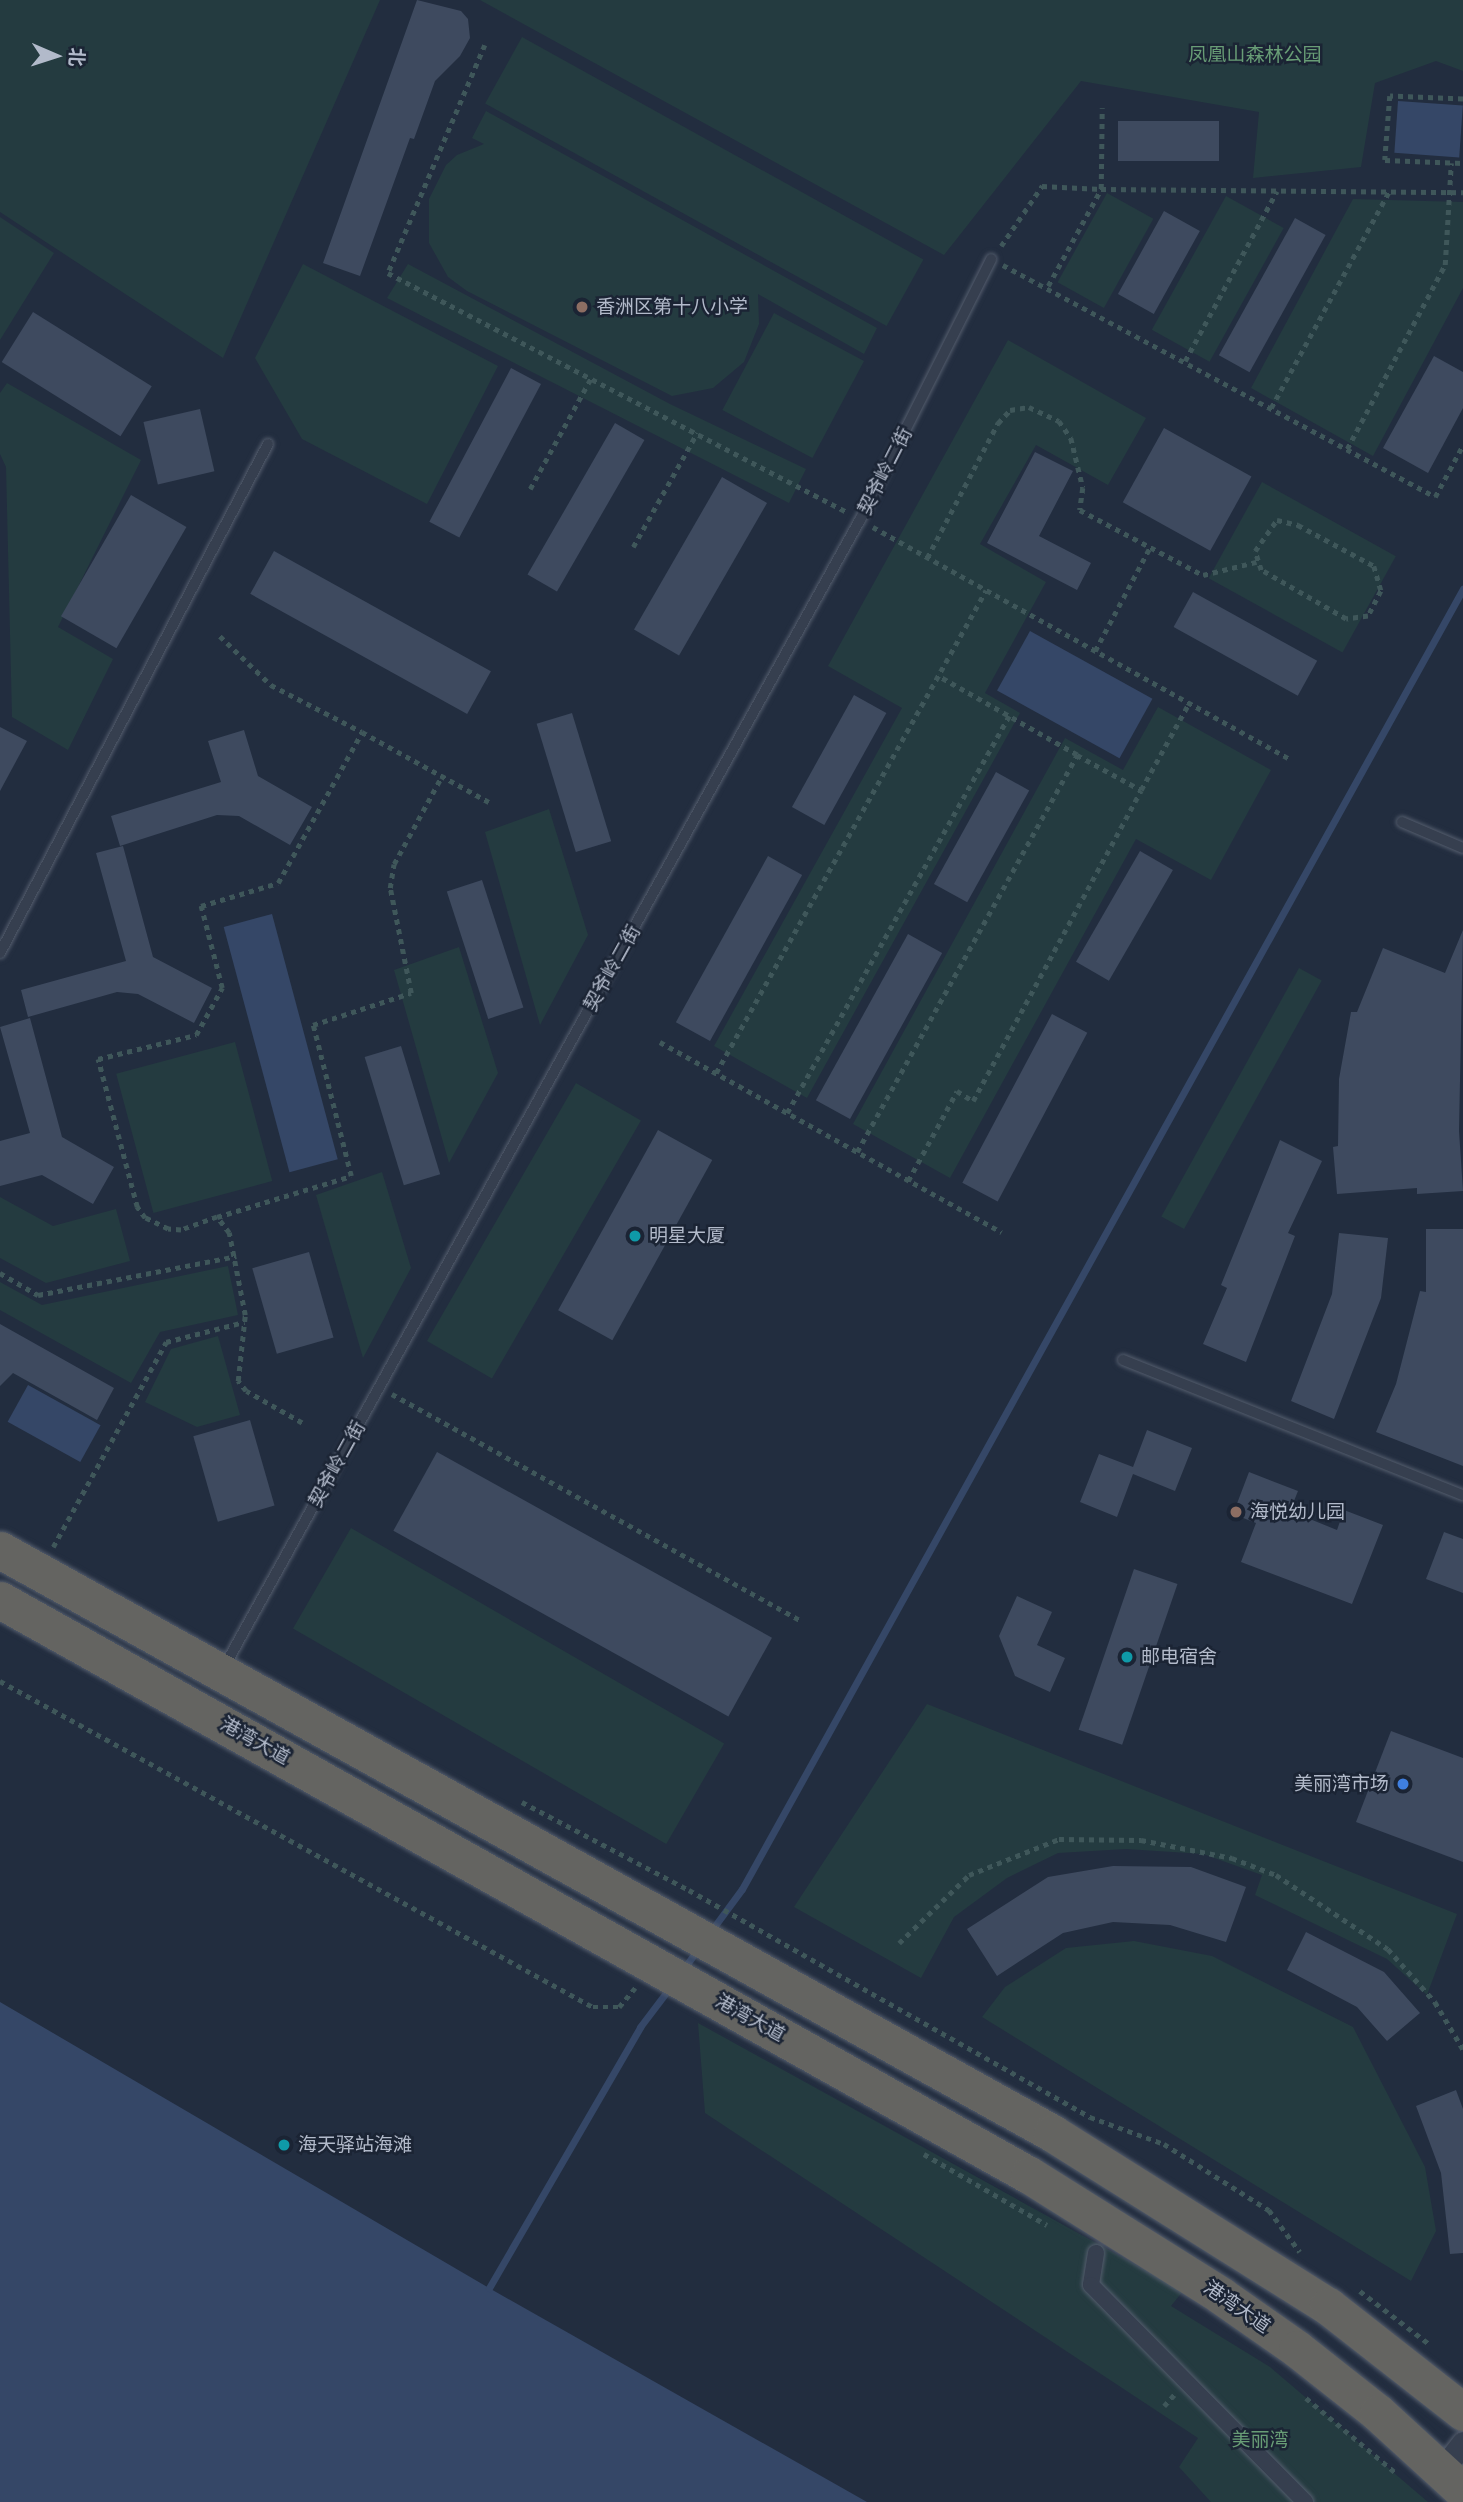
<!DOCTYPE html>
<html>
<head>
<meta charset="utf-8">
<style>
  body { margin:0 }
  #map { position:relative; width:1463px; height:2502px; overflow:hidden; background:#222d3f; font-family:Ubuntu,"Noto Sans SC",sans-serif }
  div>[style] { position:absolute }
  .green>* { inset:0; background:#243b40; transform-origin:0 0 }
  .water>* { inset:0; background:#354767; transform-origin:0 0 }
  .stream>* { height:7px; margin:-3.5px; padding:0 3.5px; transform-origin:3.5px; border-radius:3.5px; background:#354767 }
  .building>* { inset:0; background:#3e4a5f; transform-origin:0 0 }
  .path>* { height:4.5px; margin-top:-2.25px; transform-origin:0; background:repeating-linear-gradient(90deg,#3f575a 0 5px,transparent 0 10px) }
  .roads { filter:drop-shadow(0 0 2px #545d6d) drop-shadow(0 0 2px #545d6d) }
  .service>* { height:10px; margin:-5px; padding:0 5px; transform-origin:5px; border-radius:5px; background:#363f4f }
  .pedestrian>* { height:16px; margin:-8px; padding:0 8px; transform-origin:8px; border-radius:8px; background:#363f4f }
  .minor>* { height:23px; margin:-11.5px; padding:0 11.5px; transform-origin:11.5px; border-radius:11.5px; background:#363f4f }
  .trunk>* { height:37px; margin:-18.5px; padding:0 18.5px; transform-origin:18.5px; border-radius:18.5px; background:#646461 }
  .dots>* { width:19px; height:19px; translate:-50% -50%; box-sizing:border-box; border:4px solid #1b2434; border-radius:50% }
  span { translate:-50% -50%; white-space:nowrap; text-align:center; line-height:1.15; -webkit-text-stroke:5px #1b2434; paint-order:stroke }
  .park-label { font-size:19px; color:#689d76 }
  .poi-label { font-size:19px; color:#b2baca }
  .left { translate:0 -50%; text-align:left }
  .right { translate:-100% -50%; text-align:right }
  .street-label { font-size:19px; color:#b2baca }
  .north { position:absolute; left:21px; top:21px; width:70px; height:70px; -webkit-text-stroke:5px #1b2434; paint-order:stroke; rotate:93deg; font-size:19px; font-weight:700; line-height:28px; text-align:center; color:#b2baca }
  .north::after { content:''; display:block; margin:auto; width:24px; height:32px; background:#b2baca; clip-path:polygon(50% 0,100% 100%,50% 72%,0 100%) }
</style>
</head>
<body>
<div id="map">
  <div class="green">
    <i style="clip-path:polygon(0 0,380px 0,223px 358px,0 212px)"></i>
    <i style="clip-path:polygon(480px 0,1463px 0,1463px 71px,1436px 61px,1375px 83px,1361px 167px,1253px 178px,1259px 112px,1081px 81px,944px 255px)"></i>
    <i style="left:522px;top:37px;width:459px;height:76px;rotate:29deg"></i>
    <i style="clip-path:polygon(486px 111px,877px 328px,864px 354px,758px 294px,759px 324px,744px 362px,713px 388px,672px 396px,467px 291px,448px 277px,429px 243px,429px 199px,446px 165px,457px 155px,484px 144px,472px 138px)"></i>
    <i style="left:1107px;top:193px;width:53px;height:102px;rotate:29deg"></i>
    <i style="left:1226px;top:196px;width:66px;height:153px;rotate:29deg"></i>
    <i style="clip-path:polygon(1353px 199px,1463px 202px,1463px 288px,1373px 456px,1251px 388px)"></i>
    <i style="clip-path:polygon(0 217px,54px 253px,0 340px)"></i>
    <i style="clip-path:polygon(303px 264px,498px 366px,427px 504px,302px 439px,255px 358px)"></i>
    <i style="clip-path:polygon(408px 264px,670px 404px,806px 469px,789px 503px,387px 298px)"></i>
    <i style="left:774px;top:313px;width:102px;height:110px;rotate:28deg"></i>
    <i style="clip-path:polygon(1008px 340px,1146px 418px,1108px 485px,1036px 445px,980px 544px,1046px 582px,985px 693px,1020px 713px,807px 1098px,714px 1046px,902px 708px,828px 666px)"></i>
    <i style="clip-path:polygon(7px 383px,141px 460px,58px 627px,113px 659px,68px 750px,12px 717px,6px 467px,0 454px,0 393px)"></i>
    <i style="left:1262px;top:482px;width:153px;height:110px;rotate:29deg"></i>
    <i style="clip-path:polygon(1158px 707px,1271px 770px,1211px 880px,1136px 839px,950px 1178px,853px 1124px,1065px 738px,1123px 770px)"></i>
    <i style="clip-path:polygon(549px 809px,588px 935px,540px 1025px,485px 832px)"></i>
    <i style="clip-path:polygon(459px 947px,498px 1073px,449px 1163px,394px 970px)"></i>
    <i style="left:1299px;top:968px;width:26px;height:284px;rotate:29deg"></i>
    <i style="left:235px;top:1042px;width:144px;height:123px;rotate:75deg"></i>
    <i style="left:576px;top:1083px;width:75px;height:298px;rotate:30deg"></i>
    <i style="clip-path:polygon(382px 1172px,411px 1268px,363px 1358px,316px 1195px)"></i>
    <i style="clip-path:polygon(0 1197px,53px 1226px,116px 1209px,130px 1261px,46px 1283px,0 1258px)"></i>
    <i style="clip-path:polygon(228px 1266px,238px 1315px,160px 1332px,131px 1383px,0 1310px,0 1282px,42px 1305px)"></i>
    <i style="clip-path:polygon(218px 1336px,240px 1415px,197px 1427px,145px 1402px,171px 1349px)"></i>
    <i style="left:351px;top:1528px;width:431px;height:116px;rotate:30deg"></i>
    <i style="clip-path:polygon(927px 1704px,1457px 1914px,1427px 1995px,1387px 1959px,1255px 1895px,1262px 1875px,1203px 1854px,1126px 1849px,1058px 1853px,1007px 1878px,954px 1917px,921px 1978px,794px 1907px)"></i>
    <i style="clip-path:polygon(1134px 1941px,1212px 1956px,1353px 2027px,1425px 2167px,1436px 2231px,1411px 2281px,982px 2017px,1005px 1987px,1066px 1948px)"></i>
    <i style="clip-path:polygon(698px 2023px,1183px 2291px,1171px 2306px,1270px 2367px,1428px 2502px,1211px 2502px,1179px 2467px,1198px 2438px,705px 2113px)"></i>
  </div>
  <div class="water">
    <i style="left:1398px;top:101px;width:65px;height:52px;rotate:4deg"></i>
    <i style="left:1030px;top:631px;width:140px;height:68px;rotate:29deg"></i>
    <i style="left:272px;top:914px;width:254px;height:50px;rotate:75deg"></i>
    <i style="left:28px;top:1385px;width:83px;height:42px;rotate:29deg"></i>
    <i style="clip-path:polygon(0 2002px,489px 2288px,867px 2502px,0 2502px)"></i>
  </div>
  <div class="stream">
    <i style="left:711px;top:1931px;width:52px;rotate:-53.6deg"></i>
    <i style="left:742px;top:1889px;width:1487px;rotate:-60.99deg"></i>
    <i style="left:682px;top:1971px;width:27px;rotate:-54deg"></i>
    <i style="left:489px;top:2288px;width:302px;rotate:-59.9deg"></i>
    <i style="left:640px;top:2027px;width:51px;rotate:-52.9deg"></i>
  </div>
  <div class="building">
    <i style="clip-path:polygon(417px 0,461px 11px,468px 19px,470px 38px,460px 56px,435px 81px,414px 139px,410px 138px,360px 276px,323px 263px)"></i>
    <i style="left:1118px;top:121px;width:101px;height:40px"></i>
    <i style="left:1164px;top:211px;width:41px;height:95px;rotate:29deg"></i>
    <i style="left:1295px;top:218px;width:35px;height:157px;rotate:29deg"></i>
    <i style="left:33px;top:312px;width:140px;height:59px;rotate:32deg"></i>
    <i style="clip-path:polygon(1434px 356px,1463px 372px,1463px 408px,1428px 473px,1383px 448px)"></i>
    <i style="left:511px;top:368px;width:34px;height:174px;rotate:28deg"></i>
    <i style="left:200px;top:409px;width:64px;height:58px;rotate:77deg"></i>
    <i style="left:615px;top:423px;width:34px;height:175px;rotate:30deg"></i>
    <i style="left:1164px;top:428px;width:100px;height:85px;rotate:29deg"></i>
    <i style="clip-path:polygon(1035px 452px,1073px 471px,1039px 536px,1091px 563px,1077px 590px,987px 543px)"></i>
    <i style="left:722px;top:477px;width:52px;height:176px;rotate:30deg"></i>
    <i style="left:131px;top:495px;width:64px;height:140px;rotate:30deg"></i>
    <i style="left:274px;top:551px;width:248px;height:49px;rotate:29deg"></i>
    <i style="left:1193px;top:592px;width:142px;height:40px;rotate:29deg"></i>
    <i style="left:854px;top:695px;width:37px;height:128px;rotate:29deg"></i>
    <i style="left:572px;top:713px;width:134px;height:37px;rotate:73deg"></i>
    <i style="clip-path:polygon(0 727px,27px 741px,0 791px)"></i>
    <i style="clip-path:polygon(244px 730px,258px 776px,312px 807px,290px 845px,239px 816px,217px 815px,120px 846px,111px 816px,221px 782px,208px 741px)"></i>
    <i style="left:996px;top:772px;width:38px;height:128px;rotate:29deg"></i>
    <i style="clip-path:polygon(123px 846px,153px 957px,212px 988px,194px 1023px,138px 994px,117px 992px,28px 1017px,21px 990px,126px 961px,96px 853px)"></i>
    <i style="left:1140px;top:851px;width:38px;height:128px;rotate:30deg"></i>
    <i style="left:768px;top:856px;width:39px;height:190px;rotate:29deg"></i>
    <i style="left:482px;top:880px;width:134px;height:37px;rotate:72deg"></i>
    <i style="clip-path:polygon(1463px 930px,1459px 1131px,1463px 1191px,1417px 1194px,1417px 1188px,1337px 1194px,1333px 1147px,1338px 1146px,1339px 1079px,1351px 1012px,1357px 1012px,1383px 948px,1445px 973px)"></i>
    <i style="left:908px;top:934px;width:39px;height:190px;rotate:29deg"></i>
    <i style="left:1052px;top:1014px;width:40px;height:191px;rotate:28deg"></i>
    <i style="clip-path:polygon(30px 1018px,62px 1137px,114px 1167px,93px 1204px,42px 1175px,0 1186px,0 1141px,30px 1133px,0 1027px)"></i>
    <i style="left:401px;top:1046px;width:134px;height:38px;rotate:73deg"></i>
    <i style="left:658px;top:1130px;width:62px;height:206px;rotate:29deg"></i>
    <i style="clip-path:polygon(1280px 1140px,1322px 1161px,1288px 1233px,1295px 1236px,1246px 1362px,1203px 1344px,1227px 1288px,1221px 1285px)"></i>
    <i style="clip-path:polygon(1426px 1229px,1463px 1229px,1463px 1466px,1376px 1432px,1396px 1384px,1420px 1291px,1426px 1292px)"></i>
    <i style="clip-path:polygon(1339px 1233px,1388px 1238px,1381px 1298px,1334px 1419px,1291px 1401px,1332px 1294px)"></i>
    <i style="left:309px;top:1252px;width:89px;height:59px;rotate:74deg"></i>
    <i style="clip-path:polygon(0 1324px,114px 1388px,97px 1420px,13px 1373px,0 1386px)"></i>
    <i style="left:250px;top:1420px;width:89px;height:59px;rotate:74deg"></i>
    <i style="clip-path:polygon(1147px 1430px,1192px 1448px,1175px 1491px,1133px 1474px,1117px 1517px,1080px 1502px,1099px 1454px,1133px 1467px)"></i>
    <i style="left:437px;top:1452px;width:383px;height:90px;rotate:29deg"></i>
    <i style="clip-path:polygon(1249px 1472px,1298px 1491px,1290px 1511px,1337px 1530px,1344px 1510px,1383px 1525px,1352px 1604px,1241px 1562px,1256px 1523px,1233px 1514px)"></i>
    <i style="clip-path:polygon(1444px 1532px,1463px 1539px,1463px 1593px,1426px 1579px)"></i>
    <i style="left:1134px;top:1569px;width:46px;height:170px;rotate:19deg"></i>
    <i style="clip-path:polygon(1017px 1596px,1052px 1612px,1037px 1645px,1065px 1658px,1050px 1692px,1015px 1676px,999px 1636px)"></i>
    <i style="clip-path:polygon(1391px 1731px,1463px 1758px,1463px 1862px,1356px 1822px)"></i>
    <i style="clip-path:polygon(1113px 1866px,1191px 1867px,1246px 1887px,1226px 1942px,1170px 1925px,1113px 1922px,1063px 1933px,997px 1976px,967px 1929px,1048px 1877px)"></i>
    <i style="clip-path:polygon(1306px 1932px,1384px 1972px,1420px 2013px,1387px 2041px,1357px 2007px,1287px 1970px)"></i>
    <i style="clip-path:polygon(1456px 2090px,1463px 2109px,1463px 2253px,1450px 2254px,1441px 2173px,1416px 2106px)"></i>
  </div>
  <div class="path">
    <i style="left:485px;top:45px;width:248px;rotate:113deg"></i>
    <i style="left:388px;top:273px;width:517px;rotate:27.51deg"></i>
    <i style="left:1463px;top:99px;width:73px;rotate:-177.6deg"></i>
    <i style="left:1390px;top:96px;width:64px;rotate:94.5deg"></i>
    <i style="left:1385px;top:160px;width:78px;rotate:2.2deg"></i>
    <i style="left:1001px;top:246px;width:73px;rotate:-55.7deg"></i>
    <i style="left:1042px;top:186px;width:59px;rotate:2.9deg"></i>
    <i style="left:1101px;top:189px;width:81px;rotate:-89.3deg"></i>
    <i style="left:1003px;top:265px;width:490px;rotate:28.2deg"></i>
    <i style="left:1435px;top:497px;width:59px;rotate:-61.7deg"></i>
    <i style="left:1048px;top:286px;width:111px;rotate:-61.3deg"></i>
    <i style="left:1101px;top:189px;width:362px;rotate:0.5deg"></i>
    <i style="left:1185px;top:361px;width:193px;rotate:-61.6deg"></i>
    <i style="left:1271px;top:408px;width:246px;rotate:-61.4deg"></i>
    <i style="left:1347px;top:449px;width:208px;rotate:-62deg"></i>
    <i style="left:1445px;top:265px;width:102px;rotate:-86.6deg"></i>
    <i style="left:530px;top:489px;width:127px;rotate:-61.2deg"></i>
    <i style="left:1277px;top:520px;width:22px;rotate:13deg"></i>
    <i style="left:1298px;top:525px;width:86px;rotate:28.3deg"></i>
    <i style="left:1374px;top:566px;width:26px;rotate:74deg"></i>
    <i style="left:1381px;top:591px;width:28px;rotate:117deg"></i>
    <i style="left:1368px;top:616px;width:22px;rotate:172deg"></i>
    <i style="left:1346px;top:619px;width:98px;rotate:-150deg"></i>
    <i style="left:1261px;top:570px;width:20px;rotate:-108deg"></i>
    <i style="left:1255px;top:551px;width:38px;rotate:-55deg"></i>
    <i style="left:873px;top:527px;width:479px;rotate:29.1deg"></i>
    <i style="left:633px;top:547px;width:131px;rotate:-60.7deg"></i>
    <i style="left:927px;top:558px;width:153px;rotate:-62.3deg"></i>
    <i style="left:998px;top:423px;width:18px;rotate:-47deg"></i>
    <i style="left:1010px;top:410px;width:19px;rotate:-9deg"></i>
    <i style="left:1029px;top:407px;width:33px;rotate:25deg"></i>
    <i style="left:1059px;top:421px;width:21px;rotate:55deg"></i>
    <i style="left:1071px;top:438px;width:51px;rotate:76.5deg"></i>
    <i style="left:1083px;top:488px;width:22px;rotate:98deg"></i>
    <i style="left:1080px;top:510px;width:139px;rotate:27.9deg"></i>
    <i style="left:1203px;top:575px;width:55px;rotate:-13.8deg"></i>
    <i style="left:220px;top:636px;width:71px;rotate:43.9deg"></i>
    <i style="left:271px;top:685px;width:102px;rotate:27.3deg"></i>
    <i style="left:1095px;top:651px;width:118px;rotate:-62.1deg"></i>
    <i style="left:1077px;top:755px;width:73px;rotate:28.7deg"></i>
    <i style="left:1141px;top:790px;width:99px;rotate:-61.1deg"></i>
    <i style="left:660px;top:1042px;width:391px;rotate:29.1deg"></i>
    <i style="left:716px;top:1073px;width:553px;rotate:-60.79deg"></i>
    <i style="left:787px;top:1113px;width:455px;rotate:-60.8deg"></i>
    <i style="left:857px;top:1152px;width:454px;rotate:-61deg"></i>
    <i style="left:1077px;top:755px;width:160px;rotate:-150.4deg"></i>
    <i style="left:908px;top:1181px;width:102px;rotate:-61.4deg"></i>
    <i style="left:957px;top:1091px;width:19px;rotate:32deg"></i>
    <i style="left:973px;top:1101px;width:353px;rotate:-61.6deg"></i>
    <i style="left:217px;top:1217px;width:140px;rotate:-17deg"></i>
    <i style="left:351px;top:1176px;width:156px;rotate:-104.1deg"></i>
    <i style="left:313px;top:1025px;width:103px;rotate:-18.1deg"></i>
    <i style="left:411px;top:993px;width:107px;rotate:-101.3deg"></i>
    <i style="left:390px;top:888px;width:24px;rotate:-81deg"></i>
    <i style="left:394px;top:864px;width:100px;rotate:-61.4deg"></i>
    <i style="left:0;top:1273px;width:44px;rotate:30.1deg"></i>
    <i style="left:38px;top:1295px;width:202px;rotate:-11.1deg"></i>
    <i style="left:392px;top:1394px;width:466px;rotate:29deg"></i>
    <i style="left:302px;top:1423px;width:64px;rotate:-150.3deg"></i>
    <i style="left:246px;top:1391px;width:13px;rotate:-129deg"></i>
    <i style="left:238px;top:1381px;width:66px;rotate:-83.9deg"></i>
    <i style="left:245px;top:1315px;width:84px;rotate:-101deg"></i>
    <i style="left:229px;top:1233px;width:20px;rotate:-127deg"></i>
    <i style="left:217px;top:1217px;width:38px;rotate:160deg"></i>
    <i style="left:181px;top:1230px;width:13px;rotate:-176deg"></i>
    <i style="left:168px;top:1229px;width:25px;rotate:-154deg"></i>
    <i style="left:145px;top:1218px;width:14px;rotate:-126deg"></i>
    <i style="left:137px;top:1207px;width:153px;rotate:-104.8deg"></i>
    <i style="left:98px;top:1059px;width:101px;rotate:-13.8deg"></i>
    <i style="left:196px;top:1035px;width:54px;rotate:-61deg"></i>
    <i style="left:222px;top:988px;width:85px;rotate:-104.4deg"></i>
    <i style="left:201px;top:906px;width:80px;rotate:-16.6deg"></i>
    <i style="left:278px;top:883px;width:173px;rotate:-60.9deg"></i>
    <i style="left:362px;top:732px;width:145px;rotate:28.9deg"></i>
    <i style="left:53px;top:1547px;width:234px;rotate:-61.1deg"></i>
    <i style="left:166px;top:1342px;width:81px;rotate:-14.4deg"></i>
    <i style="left:0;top:1681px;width:677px;rotate:28.8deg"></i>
    <i style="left:593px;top:2007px;width:26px"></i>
    <i style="left:619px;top:2007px;width:25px;rotate:-50deg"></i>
    <i style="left:522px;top:1802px;width:189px;rotate:27.8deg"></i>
    <i style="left:689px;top:1890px;width:461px;rotate:29.5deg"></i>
    <i style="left:1090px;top:2117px;width:79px;rotate:20deg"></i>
    <i style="left:1164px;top:2144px;width:124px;rotate:32.2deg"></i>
    <i style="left:1269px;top:2210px;width:52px;rotate:53.6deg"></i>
    <i style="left:899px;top:1943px;width:98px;rotate:-44.2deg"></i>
    <i style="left:969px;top:1875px;width:97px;rotate:-21.8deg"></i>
    <i style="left:1059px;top:1839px;width:82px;rotate:0.7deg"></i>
    <i style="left:1141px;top:1840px;width:93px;rotate:11.2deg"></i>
    <i style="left:1232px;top:1858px;width:47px;rotate:21.1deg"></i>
    <i style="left:1276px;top:1875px;width:134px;rotate:33.5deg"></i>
    <i style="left:1388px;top:1949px;width:71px;rotate:48.4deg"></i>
    <i style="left:1435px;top:2002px;width:55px;rotate:59.2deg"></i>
    <i style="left:924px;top:2154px;width:142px;rotate:30deg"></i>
    <i style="left:1360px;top:2291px;width:86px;rotate:37.4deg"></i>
    <i style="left:1306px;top:2398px;width:117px;rotate:39.8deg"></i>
    <i style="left:1164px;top:2406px;width:15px;rotate:-48deg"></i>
  </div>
  <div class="roads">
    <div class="service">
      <i style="left:1402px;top:822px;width:66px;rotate:23.1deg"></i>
      <i style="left:0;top:953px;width:575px;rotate:-62.23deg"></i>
      <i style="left:1123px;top:1360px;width:366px;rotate:21.7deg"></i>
      <i style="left:223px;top:1669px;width:1314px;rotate:-61deg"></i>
      <i style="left:860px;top:520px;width:292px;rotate:-63.3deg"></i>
    </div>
    <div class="pedestrian">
      <i style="left:1096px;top:2253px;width:32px;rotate:99deg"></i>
      <i style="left:1091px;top:2285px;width:305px;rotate:45.4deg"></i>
    </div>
    <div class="minor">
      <i style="left:1442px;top:2470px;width:34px;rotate:-52deg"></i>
    </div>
    <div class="trunk">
      <i style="left:0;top:1550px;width:1203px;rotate:28.99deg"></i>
      <i style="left:1052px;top:2133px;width:326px;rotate:32.1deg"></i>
      <i style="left:1328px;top:2306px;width:172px;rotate:38.1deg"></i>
      <i style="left:0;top:1600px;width:1179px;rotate:29.2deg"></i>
      <i style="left:1029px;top:2175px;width:226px;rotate:32.1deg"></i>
      <i style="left:1220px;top:2295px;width:94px;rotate:35deg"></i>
      <i style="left:1297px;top:2349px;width:103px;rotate:38.3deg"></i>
      <i style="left:1378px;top:2413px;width:115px;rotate:42.5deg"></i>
    </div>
  </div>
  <div class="dots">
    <i style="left:582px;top:307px;background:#8d6e63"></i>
    <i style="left:635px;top:1236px;background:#0f9aa8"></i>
    <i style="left:1236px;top:1512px;background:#8d6e63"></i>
    <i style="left:1127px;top:1657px;background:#0f9aa8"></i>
    <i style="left:1403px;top:1784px;background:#3f7fe0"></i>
    <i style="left:284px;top:2145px;background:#0f9aa8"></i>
  </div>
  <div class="park-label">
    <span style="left:1255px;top:55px">凤凰山森林公园</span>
    <span style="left:1260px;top:2440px">美丽湾</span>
  </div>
  <div class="poi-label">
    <span class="left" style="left:596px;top:307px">香洲区第十八小学</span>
    <span class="left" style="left:649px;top:1236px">明星大厦</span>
    <span class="left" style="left:1250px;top:1512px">海悦幼儿园</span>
    <span class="left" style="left:1141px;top:1657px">邮电宿舍</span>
    <span class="right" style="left:1389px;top:1784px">美丽湾市场</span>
    <span class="left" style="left:298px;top:2145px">海天驿站海滩</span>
  </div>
  <div class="street-label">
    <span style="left:885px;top:471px;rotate:-63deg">契爷岭二街</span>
    <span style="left:612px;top:968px;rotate:-61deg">契爷岭二街</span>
    <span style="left:337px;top:1464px;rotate:-61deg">契爷岭二街</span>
    <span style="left:255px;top:1741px;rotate:29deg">港湾大道</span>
    <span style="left:750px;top:2018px;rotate:29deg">港湾大道</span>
    <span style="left:1237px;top:2307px;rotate:35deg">港湾大道</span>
  </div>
  <div class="north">北</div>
</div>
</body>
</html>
